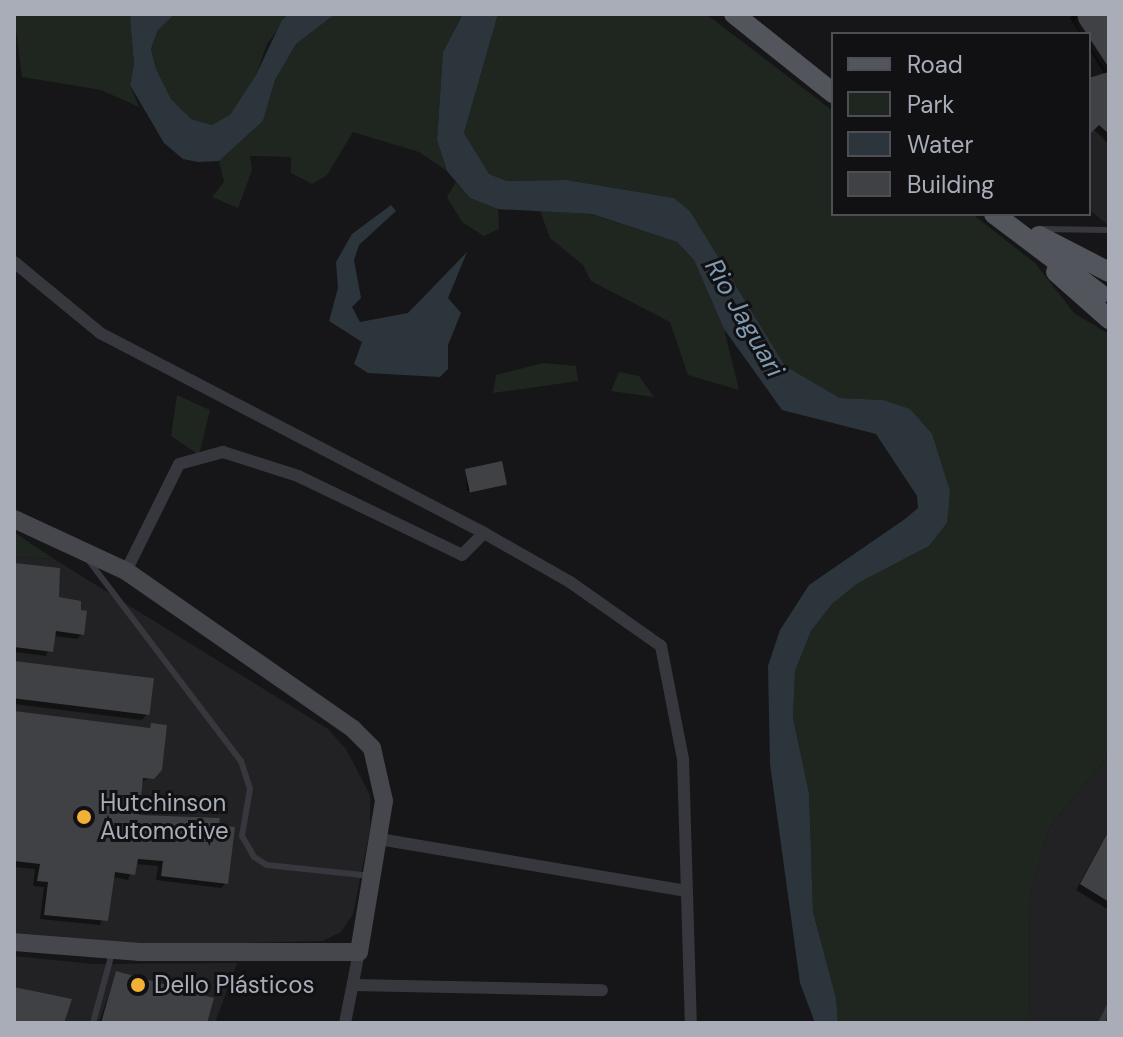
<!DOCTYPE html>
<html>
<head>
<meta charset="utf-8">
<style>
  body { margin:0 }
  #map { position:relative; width:1123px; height:1037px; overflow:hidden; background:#161618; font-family:"DM Sans",sans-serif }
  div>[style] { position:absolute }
  .built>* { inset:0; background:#222225 }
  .green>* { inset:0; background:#1e261f }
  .water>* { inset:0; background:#2c353c }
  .shadow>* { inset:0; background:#0007 }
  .building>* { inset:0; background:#404145; transform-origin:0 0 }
  .lane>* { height:6px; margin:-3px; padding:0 3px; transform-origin:3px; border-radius:3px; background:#37383d }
  .street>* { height:12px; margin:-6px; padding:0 6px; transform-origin:6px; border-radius:6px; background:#37383d }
  .secondary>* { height:18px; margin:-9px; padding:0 9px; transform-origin:9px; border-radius:9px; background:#45474d }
  .primary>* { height:20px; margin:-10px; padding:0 10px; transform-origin:10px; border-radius:10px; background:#53555c }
  .dots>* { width:22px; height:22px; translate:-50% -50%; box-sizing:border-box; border:4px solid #111113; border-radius:50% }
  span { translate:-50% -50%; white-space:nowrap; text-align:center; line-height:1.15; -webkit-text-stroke:6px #111113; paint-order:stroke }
  .poi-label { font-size:24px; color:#a8adb8 }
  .left { translate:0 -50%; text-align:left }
  .water-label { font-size:26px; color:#7f9bb3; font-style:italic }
  .frame { position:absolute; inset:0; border:16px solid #a8adb8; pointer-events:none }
  .legend { position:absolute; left:831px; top:32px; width:260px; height:184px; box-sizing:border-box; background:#111113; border:2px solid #4d4f55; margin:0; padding:10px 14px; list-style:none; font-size:24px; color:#a8adb8 }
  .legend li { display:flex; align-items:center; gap:16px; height:40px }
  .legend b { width:40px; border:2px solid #4d4f55 }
</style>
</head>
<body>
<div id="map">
  <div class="built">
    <i style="clip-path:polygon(1109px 14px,1109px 226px,1089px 209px,1089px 78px,1106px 72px,1089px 45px,1089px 34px,1082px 34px,1074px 22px,1078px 15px)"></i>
    <i style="clip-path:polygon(14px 557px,54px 559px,328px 729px,346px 749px,370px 795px,370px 829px,353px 914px,341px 932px,323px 941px,134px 946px,14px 937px)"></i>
    <i style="clip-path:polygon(1109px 754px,1109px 1023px,1029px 1023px,1030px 896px,1049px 828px)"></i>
    <i style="clip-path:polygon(14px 956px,93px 964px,237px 963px,215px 1023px,14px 1023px)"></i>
  </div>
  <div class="green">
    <i style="clip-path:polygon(14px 14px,135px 14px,130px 17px,134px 64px,130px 85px,139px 107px,101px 90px,22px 77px)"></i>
    <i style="clip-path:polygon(175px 14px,289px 14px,267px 44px,256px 75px,230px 116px,212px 125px,191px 119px,171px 99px,156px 69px,151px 50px,158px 30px)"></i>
    <i style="clip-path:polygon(335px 14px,463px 14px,443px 52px,437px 140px,447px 171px,419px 152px,353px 132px,327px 175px,312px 184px,291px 173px,291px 157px,250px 156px,252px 170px,238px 208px,212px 197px,224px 182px,219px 161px,263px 121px,275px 80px,296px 44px)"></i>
    <i style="clip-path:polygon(498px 14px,706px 14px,833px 111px,833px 214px,972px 214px,1035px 263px,1074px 313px,1109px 334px,1109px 754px,1049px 828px,1030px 896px,1029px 1023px,838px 1023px,836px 998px,813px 912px,809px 793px,793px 718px,795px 671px,811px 631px,832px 604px,858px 583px,929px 546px,947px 523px,883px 400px,840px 398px,785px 366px,690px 211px,674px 198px,566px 180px,507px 181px,489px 174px,464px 133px)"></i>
    <i style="clip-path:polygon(456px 182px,470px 198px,498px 209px,499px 229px,484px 236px,462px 222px,447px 197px)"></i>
    <i style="clip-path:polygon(540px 211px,591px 214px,677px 242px,694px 260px,724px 329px,739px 390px,688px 375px,670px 322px,591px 281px,583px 265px,550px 238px)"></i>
    <i style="clip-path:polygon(543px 363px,576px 366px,578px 381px,493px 393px,496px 375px)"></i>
    <i style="clip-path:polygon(619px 372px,639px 376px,654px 397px,611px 391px)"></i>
    <i style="clip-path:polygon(177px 395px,210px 410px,199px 455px,171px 436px)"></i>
    <i style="clip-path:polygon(14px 533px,15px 533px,54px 559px,14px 557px)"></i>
  </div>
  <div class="water">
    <i style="clip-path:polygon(135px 14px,175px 14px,158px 30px,151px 49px,156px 69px,171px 99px,191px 119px,212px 125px,230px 115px,256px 75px,282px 20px,289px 14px,335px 14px,296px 44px,275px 80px,263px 121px,219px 161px,198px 162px,183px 159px,164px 143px,130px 85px,134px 64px,130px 17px)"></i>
    <i style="clip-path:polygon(463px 14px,498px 14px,464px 133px,489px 174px,507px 181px,566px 180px,674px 198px,690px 211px,785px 366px,840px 398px,883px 400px,910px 409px,932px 434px,950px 491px,947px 523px,929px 546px,858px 583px,832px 604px,811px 631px,795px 671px,793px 718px,809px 793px,813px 912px,836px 998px,838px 1023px,815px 1023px,800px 983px,770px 764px,768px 666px,780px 630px,809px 585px,905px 519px,918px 508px,917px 496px,876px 434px,782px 410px,724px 329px,694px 260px,677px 242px,592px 214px,498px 209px,470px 198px,447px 171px,437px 140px,443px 52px)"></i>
    <i style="clip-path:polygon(391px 205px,396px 211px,359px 245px,354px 260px,361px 298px,352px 307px,360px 322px,408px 313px,467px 252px,448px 298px,461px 313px,448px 345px,448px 369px,440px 377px,368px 373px,354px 364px,362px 342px,329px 321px,338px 288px,336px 262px,352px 234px)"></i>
  </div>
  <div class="shadow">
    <i style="clip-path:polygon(1074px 14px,1109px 14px,1109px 144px,1093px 129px,1089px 132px,1089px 80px,1105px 75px,1089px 49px,1089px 34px,1080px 34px,1070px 18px)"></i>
    <i style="clip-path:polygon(466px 472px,504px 483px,467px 491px)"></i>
    <i style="clip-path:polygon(14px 565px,57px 599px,82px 634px,77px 639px,54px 636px,46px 656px,14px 652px)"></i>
    <i style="clip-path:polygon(14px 663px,147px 714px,142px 720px,14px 704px)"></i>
    <i style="clip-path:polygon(14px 713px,147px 730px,152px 725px,160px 770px,141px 783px,136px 817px,226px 883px,221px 888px,156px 880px,158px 866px,135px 864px,128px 880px,113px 877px,100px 925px,40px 919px,44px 887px,33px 886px,35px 869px,14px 867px)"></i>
    <i style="clip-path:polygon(1109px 829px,1109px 907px,1107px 909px,1076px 890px)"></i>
    <i style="clip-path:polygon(116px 973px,205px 1023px,99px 1023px)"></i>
  </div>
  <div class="building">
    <i style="clip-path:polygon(1077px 14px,1109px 14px,1109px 68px,1079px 22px)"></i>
    <i style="clip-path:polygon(1109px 72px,1109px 134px,1099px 125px,1089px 135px,1089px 78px)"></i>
    <i style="left:502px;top:461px;width:24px;height:38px;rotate:78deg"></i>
    <i style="clip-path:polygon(14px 563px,60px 568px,59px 597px,81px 601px,81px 610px,87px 611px,84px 635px,56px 631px,53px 652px,14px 647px)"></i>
    <i style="left:14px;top:661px;width:141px;height:37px;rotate:7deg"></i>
    <i style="clip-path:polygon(14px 711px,150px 728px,151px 723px,167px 725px,162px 770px,154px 779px,143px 778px,139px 815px,220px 818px,219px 825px,235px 827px,228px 884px,161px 876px,163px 861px,138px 859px,135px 875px,115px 872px,108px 921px,44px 915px,48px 882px,37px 881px,40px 864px,14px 861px)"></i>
    <i style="clip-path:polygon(1109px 830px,1109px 902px,1080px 884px)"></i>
    <i style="clip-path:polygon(116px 971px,214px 998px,207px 1023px,101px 1023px)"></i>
    <i style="clip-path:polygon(14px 987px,72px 999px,64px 1023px,14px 1023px)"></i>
  </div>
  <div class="lane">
    <i style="left:1041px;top:229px;width:68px;rotate:0.8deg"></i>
    <i style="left:89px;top:561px;width:251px;rotate:52.8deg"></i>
    <i style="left:241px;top:761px;width:29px;rotate:72deg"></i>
    <i style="left:250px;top:789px;width:48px;rotate:99.7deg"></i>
    <i style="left:242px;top:836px;width:24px;rotate:60deg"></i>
    <i style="left:254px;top:857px;width:15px;rotate:32deg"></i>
    <i style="left:267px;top:865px;width:105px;rotate:6deg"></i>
    <i style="left:93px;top:1023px;width:73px;rotate:-74.8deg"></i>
    <i style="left:1101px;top:1023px;width:18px;rotate:-63deg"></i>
  </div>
  <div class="street">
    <i style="left:14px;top:262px;width:112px;rotate:39.5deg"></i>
    <i style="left:100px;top:333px;width:433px;rotate:27.5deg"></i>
    <i style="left:484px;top:533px;width:99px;rotate:29.7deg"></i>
    <i style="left:570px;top:582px;width:111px;rotate:35.1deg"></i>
    <i style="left:661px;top:646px;width:115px;rotate:79deg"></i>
    <i style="left:683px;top:759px;width:264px;rotate:88.3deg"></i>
    <i style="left:126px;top:571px;width:119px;rotate:-63.6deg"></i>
    <i style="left:179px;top:464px;width:46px;rotate:-15.3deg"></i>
    <i style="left:223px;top:452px;width:79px;rotate:17.7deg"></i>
    <i style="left:298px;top:476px;width:182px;rotate:25.7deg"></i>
    <i style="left:462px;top:555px;width:31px;rotate:-45deg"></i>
    <i style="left:379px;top:839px;width:312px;rotate:9.6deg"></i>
    <i style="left:354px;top:985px;width:248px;rotate:1.2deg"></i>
    <i style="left:345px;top:1023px;width:72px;rotate:-78.8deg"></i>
  </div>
  <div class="secondary">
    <i style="left:14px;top:519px;width:123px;rotate:24.9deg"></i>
    <i style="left:126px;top:571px;width:277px;rotate:34.8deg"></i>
    <i style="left:353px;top:729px;width:27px;rotate:45deg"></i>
    <i style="left:372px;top:748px;width:54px;rotate:77.2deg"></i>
    <i style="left:384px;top:801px;width:153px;rotate:99.4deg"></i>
    <i style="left:359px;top:952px;width:219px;rotate:180deg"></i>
    <i style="left:140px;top:952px;width:126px;rotate:-175.5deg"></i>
  </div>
  <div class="primary">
    <i style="left:734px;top:14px;width:127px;rotate:38.6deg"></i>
    <i style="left:994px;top:214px;width:133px;rotate:37deg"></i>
    <i style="left:1039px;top:236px;width:79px;rotate:27.2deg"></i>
    <i style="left:1056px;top:272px;width:71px;rotate:41.6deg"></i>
  </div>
  <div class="dots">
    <i style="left:84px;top:817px;background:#f2b134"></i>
    <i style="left:138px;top:985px;background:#f2b134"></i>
  </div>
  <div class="poi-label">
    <span class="left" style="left:100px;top:817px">Hutchinson<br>Automotive</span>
    <span class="left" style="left:154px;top:985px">Dello Plásticos</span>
  </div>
  <div class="water-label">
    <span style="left:744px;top:318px;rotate:60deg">Rio Jaguari</span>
  </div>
  <div class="frame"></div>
  <ul class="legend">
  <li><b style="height:10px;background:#53555c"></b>Road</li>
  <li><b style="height:22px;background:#1e261f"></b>Park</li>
  <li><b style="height:22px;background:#2c353c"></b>Water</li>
  <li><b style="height:22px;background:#404145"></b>Building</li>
  </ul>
</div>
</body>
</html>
